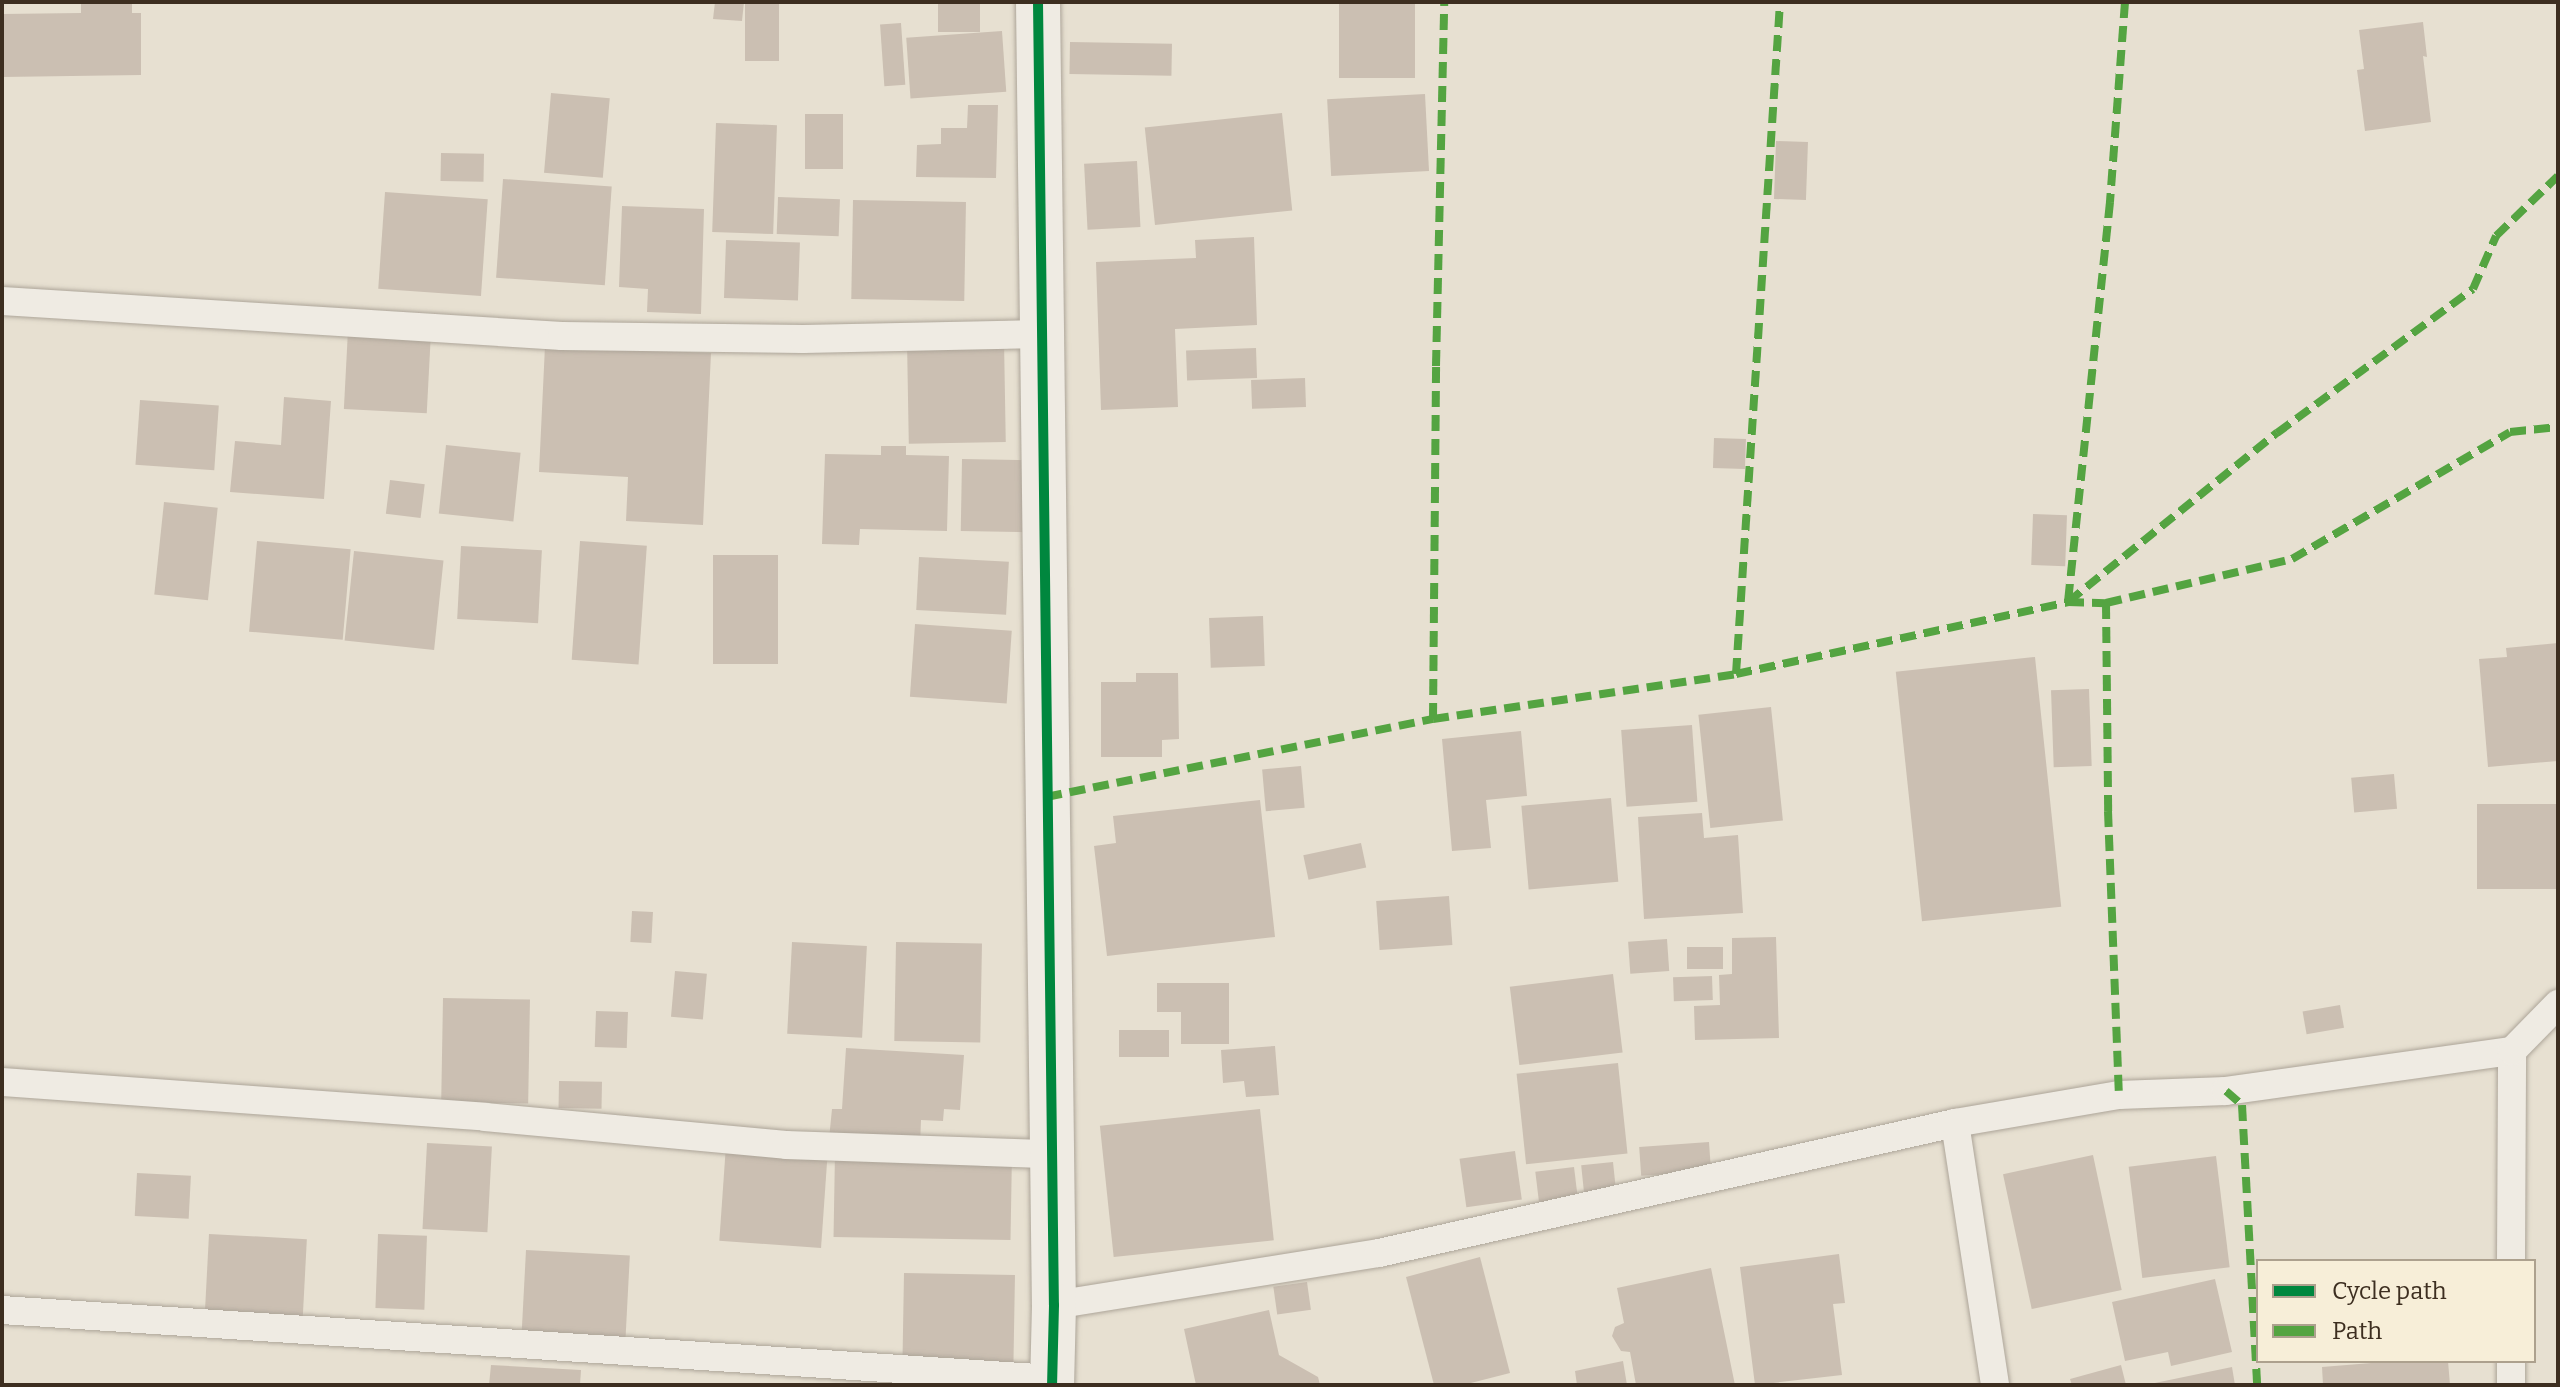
<!DOCTYPE html>
<html>
<head>
<meta charset="utf-8">
<style>
  body { margin:0 }
  #map { position:relative; width:2560px; height:1387px; overflow:hidden; background:#e7e0d1; font-family:Bitter,serif }
  div>[style] { position:absolute }
  .building>* { inset:0; background:#cbbfb2; transform-origin:0 0 }
  .roads { filter:drop-shadow(0 0 2px #ada599) drop-shadow(0 0 2px #ada599) }
  .lane>* { height:28px; margin:-14px; padding:0 14px; transform-origin:14px; border-radius:14px; background:#efebe3 }
  .secondary>* { height:44px; margin:-22px; padding:0 22px; transform-origin:22px; border-radius:22px; background:#efebe3 }
  .quiet>* { height:8px; margin-top:-4px; transform-origin:0; background:repeating-linear-gradient(90deg,#54a441 0 16px,transparent 0 24px) }
  .cycleway>* { height:10px; margin:-5px; padding:0 5px; transform-origin:5px; border-radius:5px; background:#00873e }
  span { translate:-50% -50%; white-space:nowrap; text-align:center; line-height:1.15; -webkit-text-stroke:6px #f7eed8; paint-order:stroke }
  .frame { position:absolute; inset:0; border:4px solid #3d2e20; pointer-events:none }
  .legend { position:absolute; left:2256px; top:1259px; width:280px; height:104px; box-sizing:border-box; background:#f7eed8; border:2px solid #ada18e; margin:0; padding:10px 14px; list-style:none; font-size:24px; color:#3d2e20 }
  .legend li { display:flex; align-items:center; gap:16px; height:40px }
  .legend b { width:40px; border:2px solid #ada18e }
</style>
</head>
<body>
<div id="map">
  <div class="building">
    <i style="clip-path:polygon(715px 2px,744px 2px,742px 21px,713px 19px)"></i>
    <i style="left:745px;top:2px;width:34px;height:59px"></i>
    <i style="left:938px;top:2px;width:42px;height:30px"></i>
    <i style="left:1339px;top:2px;width:76px;height:76px"></i>
    <i style="clip-path:polygon(132px 3px,132px 13px,141px 13px,141px 75px,2px 77px,2px 14px,81px 13px,81px 4px)"></i>
    <i style="clip-path:polygon(2423px 22px,2427px 57px,2423px 56px,2431px 122px,2365px 131px,2357px 70px,2364px 69px,2359px 30px)"></i>
    <i style="left:901px;top:23px;width:62px;height:21px;rotate:86deg"></i>
    <i style="left:1002px;top:31px;width:61px;height:96px;rotate:86deg"></i>
    <i style="left:1070px;top:42px;width:102px;height:32px;rotate:1deg"></i>
    <i style="left:551px;top:93px;width:59px;height:80px;rotate:5deg"></i>
    <i style="left:1425px;top:94px;width:77px;height:98px;rotate:87deg"></i>
    <i style="clip-path:polygon(968px 105px,998px 105px,996px 178px,916px 177px,917px 145px,941px 144px,941px 128px,967px 128px)"></i>
    <i style="left:1282px;top:113px;width:98px;height:138px;rotate:84deg"></i>
    <i style="left:805px;top:114px;width:38px;height:55px"></i>
    <i style="left:716px;top:123px;width:61px;height:109px;rotate:2deg"></i>
    <i style="left:1776px;top:141px;width:32px;height:58px;rotate:2deg"></i>
    <i style="left:441px;top:153px;width:43px;height:28px;rotate:1deg"></i>
    <i style="left:1137px;top:161px;width:66px;height:53px;rotate:87deg"></i>
    <i style="left:503px;top:179px;width:109px;height:99px;rotate:4deg"></i>
    <i style="left:385px;top:192px;width:103px;height:97px;rotate:4deg"></i>
    <i style="left:778px;top:197px;width:62px;height:37px;rotate:2deg"></i>
    <i style="left:853px;top:200px;width:113px;height:99px;rotate:1deg"></i>
    <i style="clip-path:polygon(622px 206px,704px 209px,701px 314px,647px 312px,648px 289px,619px 287px)"></i>
    <i style="clip-path:polygon(1254px 237px,1257px 325px,1175px 329px,1178px 407px,1101px 410px,1096px 262px,1196px 258px,1195px 240px)"></i>
    <i style="left:726px;top:240px;width:74px;height:58px;rotate:2deg"></i>
    <i style="left:348px;top:330px;width:83px;height:79px;rotate:3deg"></i>
    <i style="left:1004px;top:340px;width:102px;height:97px;rotate:89deg"></i>
    <i style="clip-path:polygon(545px 346px,711px 353px,703px 525px,626px 521px,628px 477px,539px 472px)"></i>
    <i style="left:1256px;top:348px;width:30px;height:70px;rotate:88deg"></i>
    <i style="left:1305px;top:378px;width:29px;height:54px;rotate:88deg"></i>
    <i style="clip-path:polygon(284px 397px,331px 401px,324px 499px,230px 492px,235px 441px,281px 445px)"></i>
    <i style="left:140px;top:400px;width:79px;height:65px;rotate:4deg"></i>
    <i style="left:1714px;top:438px;width:32px;height:30px;rotate:2deg"></i>
    <i style="left:446px;top:445px;width:75px;height:69px;rotate:6deg"></i>
    <i style="clip-path:polygon(881px 446px,906px 446px,906px 455px,949px 456px,947px 531px,860px 529px,859px 545px,822px 544px,825px 454px,881px 455px)"></i>
    <i style="left:962px;top:459px;width:77px;height:72px;rotate:1deg"></i>
    <i style="left:390px;top:480px;width:35px;height:34px;rotate:7deg"></i>
    <i style="left:164px;top:502px;width:54px;height:93px;rotate:6deg"></i>
    <i style="left:2033px;top:514px;width:34px;height:51px;rotate:2deg"></i>
    <i style="left:257px;top:541px;width:94px;height:91px;rotate:5deg"></i>
    <i style="left:580px;top:541px;width:67px;height:119px;rotate:4deg"></i>
    <i style="left:461px;top:546px;width:81px;height:73px;rotate:3deg"></i>
    <i style="left:354px;top:551px;width:90px;height:90px;rotate:6deg"></i>
    <i style="left:713px;top:555px;width:65px;height:109px"></i>
    <i style="left:919px;top:557px;width:90px;height:53px;rotate:3deg"></i>
    <i style="left:1263px;top:616px;width:50px;height:54px;rotate:88deg"></i>
    <i style="left:915px;top:624px;width:97px;height:73px;rotate:4deg"></i>
    <i style="clip-path:polygon(2558px 643px,2558px 761px,2488px 767px,2479px 659px,2507px 657px,2506px 648px)"></i>
    <i style="left:2035px;top:657px;width:251px;height:140px;rotate:84deg"></i>
    <i style="clip-path:polygon(1136px 673px,1178px 673px,1179px 739px,1162px 740px,1162px 757px,1101px 757px,1101px 682px,1136px 682px)"></i>
    <i style="left:2089px;top:689px;width:77px;height:38px;rotate:88deg"></i>
    <i style="left:1771px;top:707px;width:114px;height:73px;rotate:84deg"></i>
    <i style="left:1692px;top:725px;width:77px;height:71px;rotate:86deg"></i>
    <i style="clip-path:polygon(1521px 731px,1527px 796px,1486px 800px,1491px 848px,1452px 851px,1442px 739px)"></i>
    <i style="left:1301px;top:766px;width:42px;height:39px;rotate:85deg"></i>
    <i style="left:2394px;top:774px;width:35px;height:43px;rotate:85deg"></i>
    <i style="left:1611px;top:798px;width:84px;height:90px;rotate:85deg"></i>
    <i style="clip-path:polygon(1260px 800px,1275px 937px,1107px 956px,1094px 846px,1116px 843px,1113px 816px)"></i>
    <i style="left:2558px;top:804px;width:85px;height:81px;rotate:90deg"></i>
    <i style="clip-path:polygon(1702px 813px,1704px 838px,1738px 835px,1743px 913px,1644px 919px,1638px 817px)"></i>
    <i style="left:1361px;top:843px;width:25px;height:59px;rotate:78deg"></i>
    <i style="left:1449px;top:896px;width:49px;height:73px;rotate:86deg"></i>
    <i style="left:632px;top:911px;width:21px;height:31px;rotate:3deg"></i>
    <i style="clip-path:polygon(1776px 937px,1779px 1038px,1695px 1040px,1694px 1006px,1720px 1005px,1719px 975px,1732px 974px,1732px 938px)"></i>
    <i style="left:1667px;top:939px;width:32px;height:39px;rotate:86deg"></i>
    <i style="left:792px;top:942px;width:75px;height:92px;rotate:3deg"></i>
    <i style="left:896px;top:942px;width:86px;height:99px;rotate:1deg"></i>
    <i style="left:1723px;top:947px;width:22px;height:36px;rotate:90deg"></i>
    <i style="left:675px;top:971px;width:32px;height:46px;rotate:5deg"></i>
    <i style="left:1613px;top:974px;width:79px;height:104px;rotate:83deg"></i>
    <i style="left:1712px;top:976px;width:24px;height:39px;rotate:88deg"></i>
    <i style="clip-path:polygon(1157px 983px,1229px 983px,1229px 1044px,1181px 1044px,1181px 1012px,1157px 1012px)"></i>
    <i style="left:443px;top:998px;width:87px;height:104px;rotate:1deg"></i>
    <i style="left:2340px;top:1005px;width:23px;height:38px;rotate:80deg"></i>
    <i style="left:596px;top:1011px;width:32px;height:36px;rotate:2deg"></i>
    <i style="left:1119px;top:1030px;width:50px;height:27px"></i>
    <i style="clip-path:polygon(1275px 1046px,1279px 1095px,1246px 1097px,1244px 1081px,1223px 1083px,1221px 1050px)"></i>
    <i style="clip-path:polygon(846px 1048px,964px 1055px,960px 1110px,944px 1109px,943px 1121px,921px 1120px,920px 1145px,829px 1139px,832px 1109px,842px 1109px)"></i>
    <i style="left:1618px;top:1063px;width:91px;height:102px;rotate:84deg"></i>
    <i style="left:559px;top:1081px;width:43px;height:27px;rotate:1deg"></i>
    <i style="left:1260px;top:1109px;width:132px;height:161px;rotate:84deg"></i>
    <i style="left:1709px;top:1142px;width:29px;height:70px;rotate:86deg"></i>
    <i style="left:427px;top:1143px;width:65px;height:86px;rotate:3deg"></i>
    <i style="left:726px;top:1145px;width:102px;height:96px;rotate:4deg"></i>
    <i style="left:1515px;top:1151px;width:49px;height:56px;rotate:82deg"></i>
    <i style="left:835px;top:1152px;width:177px;height:85px;rotate:1deg"></i>
    <i style="left:2093px;top:1155px;width:138px;height:92px;rotate:78deg"></i>
    <i style="left:2216px;top:1156px;width:112px;height:88px;rotate:83deg"></i>
    <i style="left:1613px;top:1162px;width:30px;height:32px;rotate:84deg"></i>
    <i style="left:1574px;top:1167px;width:32px;height:39px;rotate:83deg"></i>
    <i style="left:137px;top:1173px;width:54px;height:43px;rotate:3deg"></i>
    <i style="left:209px;top:1234px;width:98px;height:83px;rotate:3deg"></i>
    <i style="left:378px;top:1234px;width:49px;height:74px;rotate:2deg"></i>
    <i style="left:526px;top:1250px;width:104px;height:94px;rotate:3deg"></i>
    <i style="clip-path:polygon(1839px 1254px,1845px 1303px,1833px 1304px,1842px 1375px,1755px 1385px,1740px 1267px)"></i>
    <i style="clip-path:polygon(1480px 1257px,1510px 1373px,1463px 1385px,1434px 1385px,1406px 1277px)"></i>
    <i style="clip-path:polygon(1711px 1268px,1735px 1385px,1636px 1385px,1630px 1352px,1621px 1351px,1612px 1336px,1615px 1327px,1624px 1323px,1617px 1288px)"></i>
    <i style="left:904px;top:1273px;width:111px;height:93px;rotate:1deg"></i>
    <i style="clip-path:polygon(2215px 1279px,2232px 1352px,2171px 1366px,2168px 1352px,2125px 1361px,2112px 1302px)"></i>
    <i style="left:1307px;top:1282px;width:28px;height:34px;rotate:82deg"></i>
    <i style="clip-path:polygon(1269px 1310px,1279px 1355px,1318px 1377px,1320px 1385px,1196px 1385px,1184px 1329px)"></i>
    <i style="clip-path:polygon(1623px 1361px,1627px 1385px,1577px 1385px,1575px 1371px)"></i>
    <i style="clip-path:polygon(2396px 1361px,2448px 1361px,2450px 1385px,2323px 1385px,2322px 1367px)"></i>
    <i style="clip-path:polygon(491px 1365px,581px 1370px,580px 1385px,489px 1385px)"></i>
    <i style="clip-path:polygon(2121px 1365px,2126px 1385px,2072px 1385px,2070px 1379px)"></i>
    <i style="clip-path:polygon(2232px 1367px,2235px 1385px,2150px 1385px,2150px 1384px)"></i>
  </div>
  <div class="roads">
    <div class="lane">
      <i style="left:2px;top:301px;width:561px;rotate:3.58deg"></i>
      <i style="left:562px;top:336px;width:241px;rotate:0.7deg"></i>
      <i style="left:803px;top:339px;width:237px;rotate:-1.2deg"></i>
      <i style="left:2px;top:1082px;width:484px;rotate:4.1deg"></i>
      <i style="left:485px;top:1117px;width:302px;rotate:5.3deg"></i>
      <i style="left:786px;top:1145px;width:264px;rotate:2deg"></i>
      <i style="left:1955px;top:1123px;width:265px;rotate:81.3deg"></i>
      <i style="left:2511px;top:1261px;width:210px;rotate:-89.7deg"></i>
      <i style="left:1054px;top:1305px;width:329px;rotate:-9.1deg"></i>
      <i style="left:1379px;top:1253px;width:590px;rotate:-12.72deg"></i>
      <i style="left:1955px;top:1123px;width:166px;rotate:-9.7deg"></i>
      <i style="left:2119px;top:1095px;width:107px;rotate:-2.1deg"></i>
      <i style="left:2226px;top:1091px;width:289px;rotate:-8deg"></i>
      <i style="left:2512px;top:1051px;width:66px;rotate:-45.6deg"></i>
      <i style="left:2px;top:1310px;width:1052px;rotate:3.76deg"></i>
      <i style="left:2511px;top:1385px;width:24px;rotate:-90deg"></i>
    </div>
    <div class="secondary">
      <i style="left:1038px;top:2px;width:1303px;rotate:89.3deg"></i>
      <i style="left:1054px;top:1305px;width:80px;rotate:91.4deg"></i>
    </div>
  </div>
  <div class="quiet">
    <i style="left:2125px;top:2px;width:201px;rotate:94.3deg"></i>
    <i style="left:2110px;top:202px;width:402px;rotate:96deg"></i>
    <i style="left:2068px;top:602px;width:269px;rotate:-39deg"></i>
    <i style="left:2277px;top:433px;width:243px;rotate:-36.3deg"></i>
    <i style="left:2473px;top:289px;width:58px;rotate:-66.5deg"></i>
    <i style="left:2496px;top:236px;width:86px;rotate:-44.1deg"></i>
    <i style="left:2106px;top:603px;width:208px;rotate:89.4deg"></i>
    <i style="left:2108px;top:811px;width:284px;rotate:87.8deg"></i>
    <i style="left:1736px;top:674px;width:673px;rotate:-86.25deg"></i>
    <i style="left:1433px;top:719px;width:353px;rotate:-89.5deg"></i>
    <i style="left:1436px;top:366px;width:364px;rotate:-88.7deg"></i>
    <i style="left:1046px;top:797px;width:395px;rotate:-11.4deg"></i>
    <i style="left:1433px;top:719px;width:306px;rotate:-8.4deg"></i>
    <i style="left:1736px;top:674px;width:340px;rotate:-12.2deg"></i>
    <i style="left:2068px;top:602px;width:38px;rotate:2deg"></i>
    <i style="left:2106px;top:603px;width:191px;rotate:-13.3deg"></i>
    <i style="left:2292px;top:559px;width:252px;rotate:-30.2deg"></i>
    <i style="left:2510px;top:432px;width:48px;rotate:-5.9deg"></i>
    <i style="left:2226px;top:1091px;width:21px;rotate:41deg"></i>
    <i style="left:2242px;top:1105px;width:280px;rotate:86.9deg"></i>
  </div>
  <div class="cycleway">
    <i style="left:1038px;top:2px;width:1303px;rotate:89.3deg"></i>
    <i style="left:1054px;top:1305px;width:80px;rotate:91.4deg"></i>
  </div>
  <div class="frame"></div>
  <ul class="legend">
  <li><b style="height:10px;background:#00873e"></b>Cycle path</li>
  <li><b style="height:10px;background:#54a441"></b>Path</li>
  </ul>
</div>
</body>
</html>
